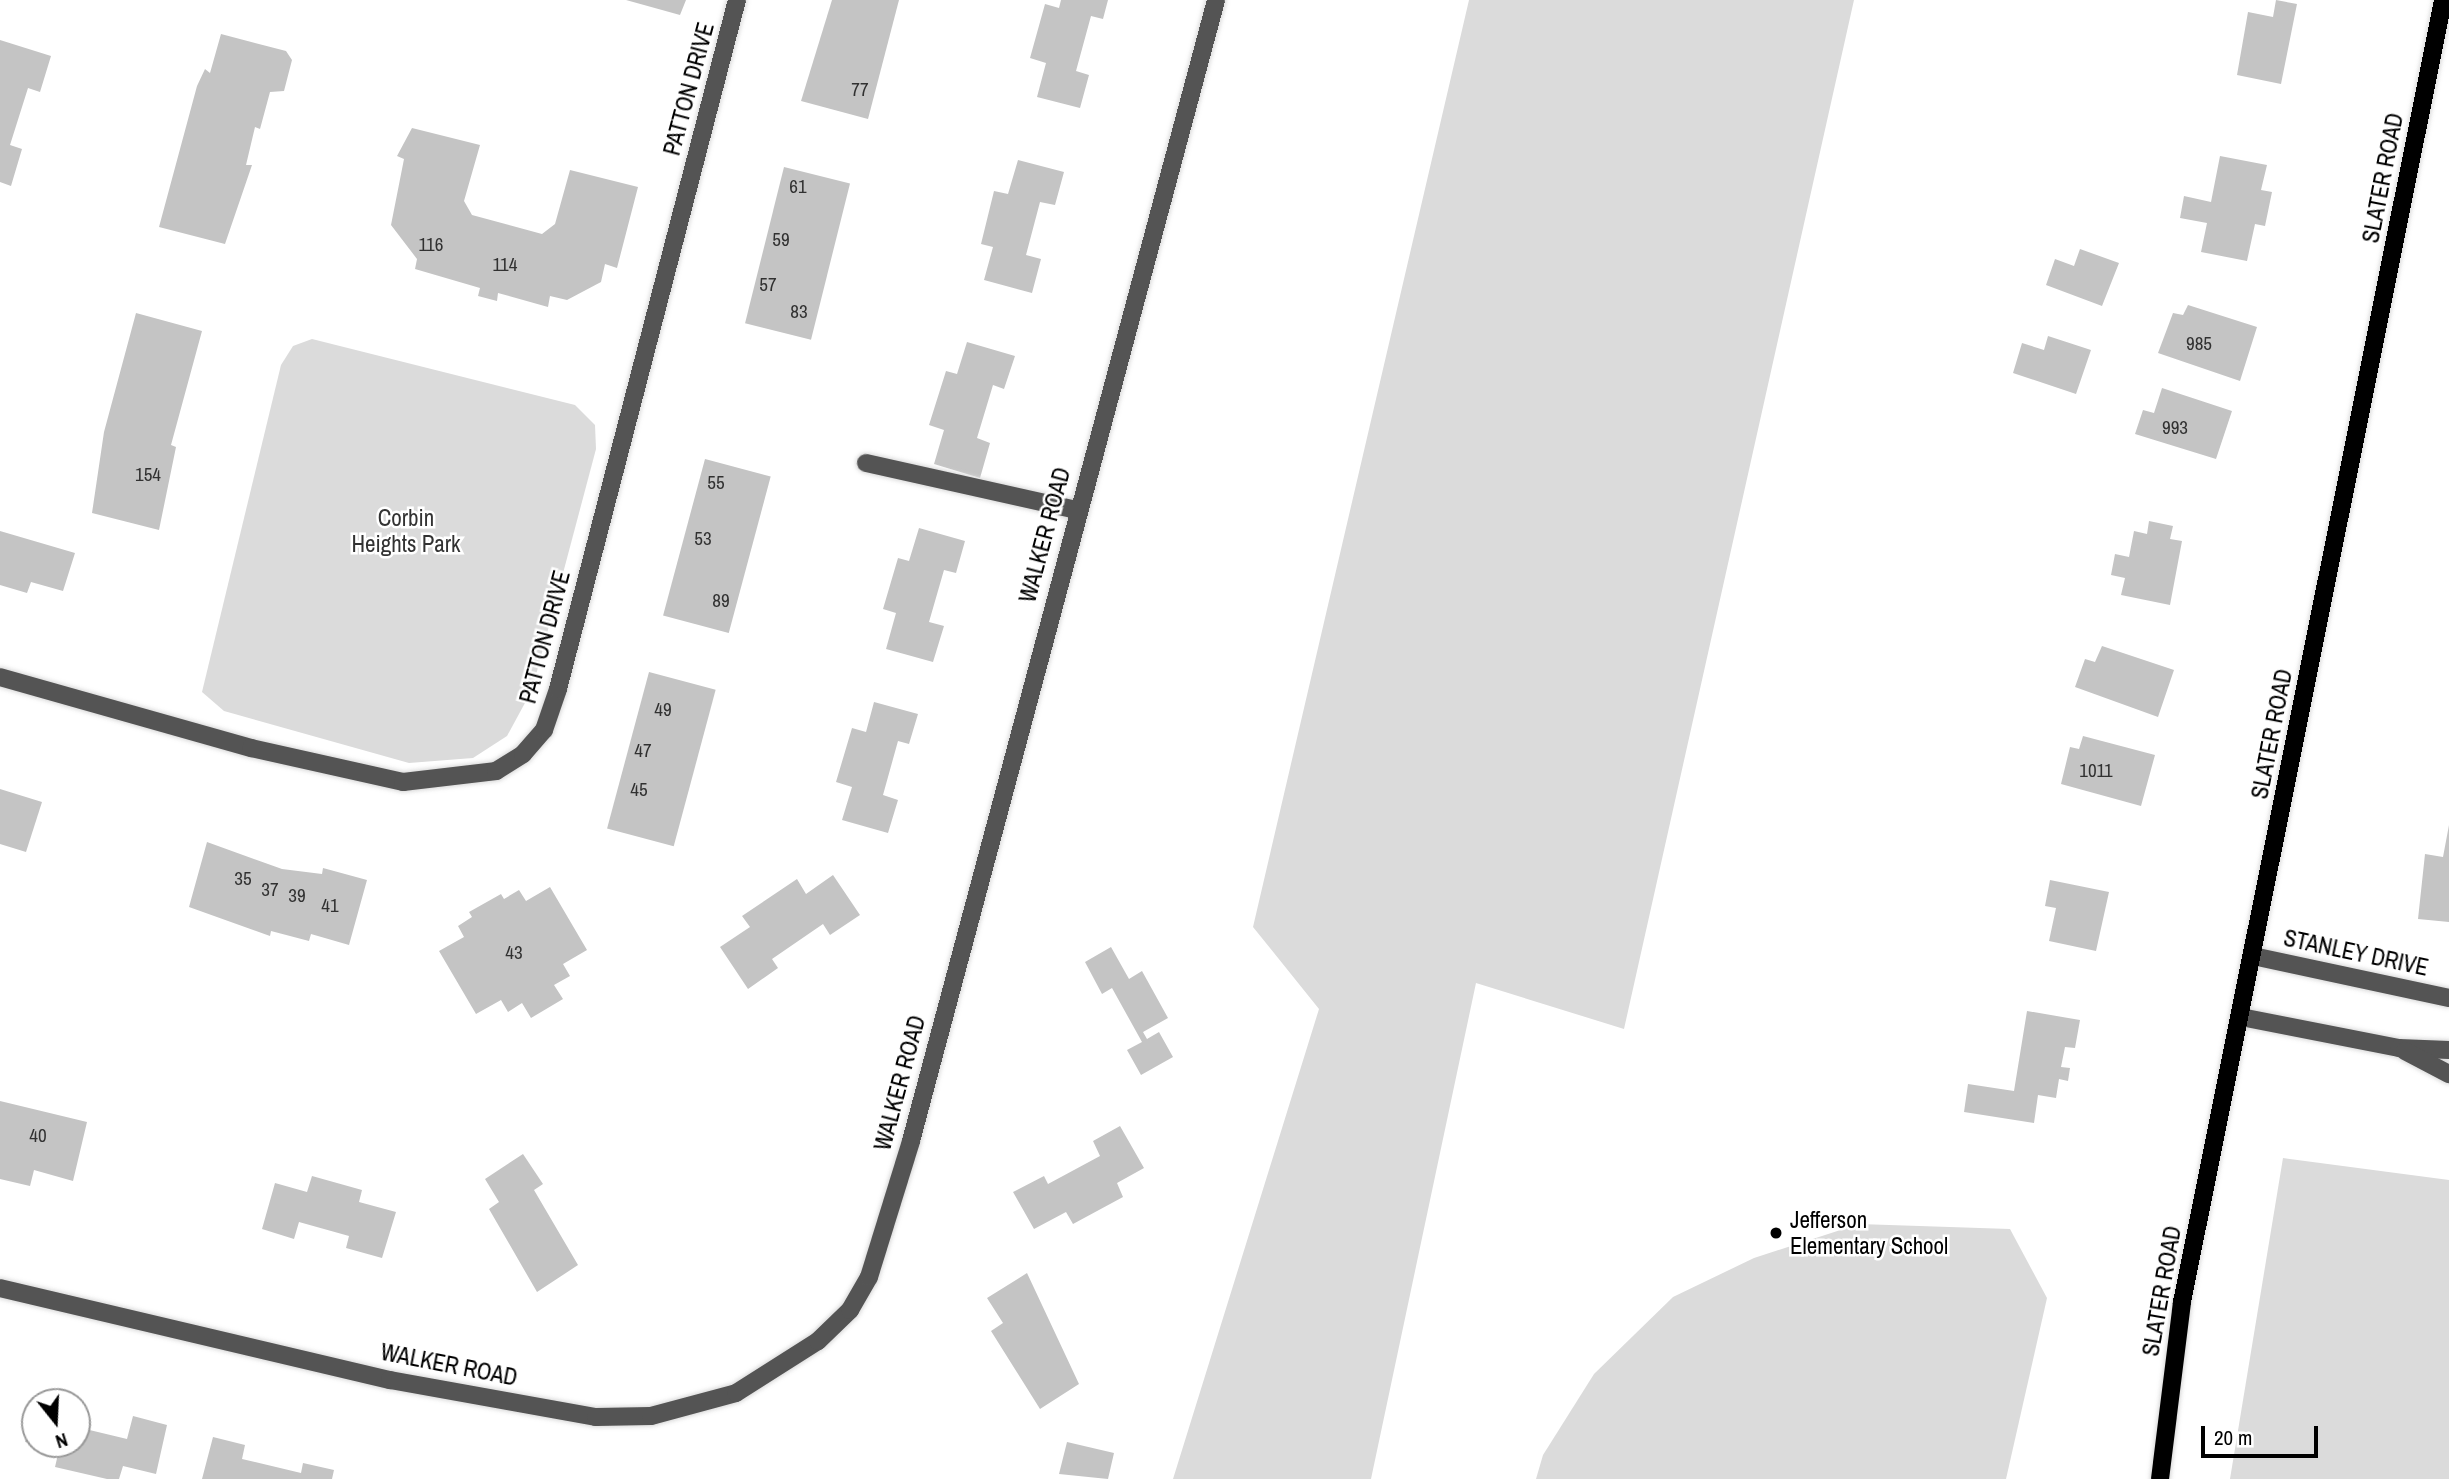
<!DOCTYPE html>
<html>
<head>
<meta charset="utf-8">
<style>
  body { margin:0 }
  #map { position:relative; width:2449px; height:1479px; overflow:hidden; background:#fff; font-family:"Archivo Narrow",sans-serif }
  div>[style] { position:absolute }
  .green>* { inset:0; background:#dbdbdb }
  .building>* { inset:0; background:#c4c4c4; transform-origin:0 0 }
  .roads { filter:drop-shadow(0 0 2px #dbdbdb) drop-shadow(0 0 2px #dbdbdb) }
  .minor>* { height:18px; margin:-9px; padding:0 9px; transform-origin:9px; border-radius:9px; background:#545454 }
  .major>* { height:18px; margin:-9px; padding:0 9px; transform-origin:9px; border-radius:9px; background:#000 }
  .dots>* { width:19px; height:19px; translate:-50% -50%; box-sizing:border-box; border:4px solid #fff; border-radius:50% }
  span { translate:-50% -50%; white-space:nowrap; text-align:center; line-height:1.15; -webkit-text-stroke:5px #fff; paint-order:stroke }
  .number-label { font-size:19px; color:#313131 }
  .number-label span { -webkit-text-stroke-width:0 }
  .street-label { font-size:23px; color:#000 }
  .park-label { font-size:23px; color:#323232 }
  .poi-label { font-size:23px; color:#000 }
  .left { translate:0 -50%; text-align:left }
  .north { position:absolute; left:21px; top:1388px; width:70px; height:70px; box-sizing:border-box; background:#fff; border:2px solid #999; border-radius:50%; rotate:162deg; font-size:19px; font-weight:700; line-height:28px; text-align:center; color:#000 }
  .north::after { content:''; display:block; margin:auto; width:24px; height:32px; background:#000; clip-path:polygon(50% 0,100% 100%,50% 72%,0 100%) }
  .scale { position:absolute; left:2201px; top:1426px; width:117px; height:32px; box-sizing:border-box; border:4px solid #000; border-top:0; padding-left:9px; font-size:21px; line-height:24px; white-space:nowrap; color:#000; -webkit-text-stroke:5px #fff; paint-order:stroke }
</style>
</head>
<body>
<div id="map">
  <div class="green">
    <i style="clip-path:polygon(1469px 0,1854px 0,1624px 1029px,1476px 983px,1371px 1479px,1173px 1479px,1319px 1009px,1253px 927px)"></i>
    <i style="clip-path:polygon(312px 339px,575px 405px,595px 425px,596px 449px,532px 690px,507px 736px,473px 758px,409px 763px,224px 711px,202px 692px,281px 365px,293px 346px)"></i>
    <i style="clip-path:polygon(2283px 1158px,2449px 1180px,2449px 1479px,2230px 1479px)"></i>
    <i style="clip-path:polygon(1859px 1224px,2010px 1229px,2047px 1298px,2006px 1479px,1536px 1479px,1543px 1455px,1594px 1374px,1673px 1297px,1754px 1258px)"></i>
  </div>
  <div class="building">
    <i style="clip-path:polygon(626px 0,686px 0,680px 15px)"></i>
    <i style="clip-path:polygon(832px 0,899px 0,868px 119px,801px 101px)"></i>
    <i style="clip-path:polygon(1061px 0,1108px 0,1103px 19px,1091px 16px,1076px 71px,1089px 75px,1080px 108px,1037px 97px,1046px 63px,1030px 58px,1045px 4px,1059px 8px)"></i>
    <i style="clip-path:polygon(2276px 0,2297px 4px,2281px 84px,2237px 75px,2248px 12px,2273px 17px)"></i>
    <i style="clip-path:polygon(221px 34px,286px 51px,292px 60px,284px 91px,270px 92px,260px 129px,255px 127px,246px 165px,252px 165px,225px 244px,159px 227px,197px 86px,205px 69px,210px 73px)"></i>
    <i style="clip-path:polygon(0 40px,51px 56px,40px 92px,28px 88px,10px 145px,22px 149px,11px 186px,0 182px)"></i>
    <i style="clip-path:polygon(412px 128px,480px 145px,464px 201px,472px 215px,542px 234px,555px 224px,570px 170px,638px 187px,617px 268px,605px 264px,601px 282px,567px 300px,550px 296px,548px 307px,498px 293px,497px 301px,478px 296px,480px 288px,415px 269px,417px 259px,391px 225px,404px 159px,397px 156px)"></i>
    <i style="clip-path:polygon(2220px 156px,2267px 165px,2261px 190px,2272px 192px,2265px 226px,2255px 224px,2247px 261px,2201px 252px,2207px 223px,2180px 218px,2184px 196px,2211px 202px)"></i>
    <i style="clip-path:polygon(1018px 160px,1064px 172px,1055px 205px,1040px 202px,1026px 255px,1041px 259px,1032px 293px,984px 280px,993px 247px,981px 244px,994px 191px,1008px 194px)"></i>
    <i style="left:784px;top:167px;width:68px;height:161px;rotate:14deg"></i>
    <i style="clip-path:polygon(2080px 249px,2119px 263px,2102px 306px,2046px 285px,2055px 259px,2074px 266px)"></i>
    <i style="clip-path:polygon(2188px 305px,2257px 327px,2240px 381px,2158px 353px,2173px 313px,2183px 315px)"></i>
    <i style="clip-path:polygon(136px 313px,202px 331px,171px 445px,176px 447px,159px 530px,92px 513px,104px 432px)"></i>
    <i style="clip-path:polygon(2048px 336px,2091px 350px,2076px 394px,2013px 373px,2022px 343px,2044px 350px)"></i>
    <i style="clip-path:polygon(967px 342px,1015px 356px,1004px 389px,993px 385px,977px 438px,990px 443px,980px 478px,934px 464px,944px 430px,929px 425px,946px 371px,957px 374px)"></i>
    <i style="clip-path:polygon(2162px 388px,2232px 411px,2216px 459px,2135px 434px,2143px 410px,2154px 413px)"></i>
    <i style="left:705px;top:459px;width:68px;height:162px;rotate:15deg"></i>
    <i style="clip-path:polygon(2149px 521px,2173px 526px,2170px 539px,2182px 541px,2170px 605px,2121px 595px,2125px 578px,2111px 575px,2115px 554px,2129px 557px,2134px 531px,2147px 534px)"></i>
    <i style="clip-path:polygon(919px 528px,965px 541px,956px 573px,944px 570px,929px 622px,944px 626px,933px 662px,886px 649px,896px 613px,883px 609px,898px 558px,909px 561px)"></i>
    <i style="clip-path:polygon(0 531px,75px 553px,63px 591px,31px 582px,27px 593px,0 585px)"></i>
    <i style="clip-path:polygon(2102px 646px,2174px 670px,2158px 717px,2075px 687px,2085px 659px,2095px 662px)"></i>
    <i style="left:649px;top:672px;width:69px;height:162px;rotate:15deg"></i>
    <i style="clip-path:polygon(874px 702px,918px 714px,909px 744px,898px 741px,883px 795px,898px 800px,888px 833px,842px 820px,852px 787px,836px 782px,852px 728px,866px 732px)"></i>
    <i style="clip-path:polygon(2083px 736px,2155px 755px,2141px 806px,2061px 784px,2070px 747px,2079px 749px)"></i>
    <i style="clip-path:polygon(0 789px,42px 802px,26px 852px,0 844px)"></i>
    <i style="clip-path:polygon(2449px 825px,2449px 922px,2418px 919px,2425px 854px,2443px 857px)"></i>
    <i style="clip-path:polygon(207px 842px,282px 869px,322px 874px,323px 868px,367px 880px,349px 945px,311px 934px,309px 941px,271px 931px,270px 936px,189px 907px)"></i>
    <i style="clip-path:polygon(833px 875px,860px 915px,830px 935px,823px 924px,772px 959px,778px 968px,748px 989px,720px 947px,750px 927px,742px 916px,797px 879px,806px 894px)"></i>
    <i style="clip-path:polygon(2050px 880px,2109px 892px,2096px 951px,2049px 941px,2056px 908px,2045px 906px)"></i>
    <i style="clip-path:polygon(550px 887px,587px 950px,563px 964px,570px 976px,554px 985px,563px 999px,531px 1018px,522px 1003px,508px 1012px,501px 1000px,476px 1014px,439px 951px,464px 937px,458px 926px,472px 917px,469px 912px,501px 894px,504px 899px,519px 890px,526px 901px)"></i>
    <i style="clip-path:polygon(1111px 947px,1129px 979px,1142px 971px,1168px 1018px,1143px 1032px,1147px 1039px,1159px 1032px,1173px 1057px,1141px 1075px,1127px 1050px,1142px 1042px,1112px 988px,1102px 994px,1085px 962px)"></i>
    <i style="clip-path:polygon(2027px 1011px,2080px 1020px,2075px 1048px,2065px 1047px,2061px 1067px,2070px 1068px,2068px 1081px,2059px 1079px,2056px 1098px,2038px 1095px,2034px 1123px,1964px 1112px,1968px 1084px,2014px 1091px)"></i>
    <i style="clip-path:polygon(0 1101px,87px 1122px,73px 1181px,34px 1170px,30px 1186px,0 1179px)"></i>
    <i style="clip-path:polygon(1120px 1126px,1144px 1168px,1117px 1183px,1123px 1197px,1073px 1224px,1066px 1212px,1034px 1229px,1013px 1192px,1044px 1176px,1048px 1184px,1100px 1156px,1093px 1141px)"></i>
    <i style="clip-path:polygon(523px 1154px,543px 1184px,534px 1190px,578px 1265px,537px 1292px,489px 1209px,499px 1202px,485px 1179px)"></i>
    <i style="clip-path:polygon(312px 1176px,362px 1190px,359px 1202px,396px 1212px,382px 1258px,346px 1248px,349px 1236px,299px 1222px,294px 1239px,262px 1229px,275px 1183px,307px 1192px)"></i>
    <i style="clip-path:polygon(1027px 1273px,1079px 1384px,1040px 1409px,991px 1331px,1003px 1323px,987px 1298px)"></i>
    <i style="clip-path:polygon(34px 1404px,35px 1404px,35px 1444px,25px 1442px)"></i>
    <i style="clip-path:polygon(133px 1416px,167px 1425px,156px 1474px,123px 1466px,119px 1479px,107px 1479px,55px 1467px,59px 1450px,38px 1445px,77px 1444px,77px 1427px,127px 1439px)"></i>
    <i style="clip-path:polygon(213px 1437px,245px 1445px,242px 1459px,301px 1473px,303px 1463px,334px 1470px,332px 1479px,202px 1479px)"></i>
    <i style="clip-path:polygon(1067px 1442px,1114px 1453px,1108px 1479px,1059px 1474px)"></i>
  </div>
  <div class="roads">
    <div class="minor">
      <i style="left:866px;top:463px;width:216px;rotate:12.6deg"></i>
      <i style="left:0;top:677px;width:261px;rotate:15.8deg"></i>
      <i style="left:251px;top:748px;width:156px;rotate:12.6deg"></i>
      <i style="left:403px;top:782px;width:94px;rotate:-6.7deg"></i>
      <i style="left:496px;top:771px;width:32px;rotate:-32deg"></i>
      <i style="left:523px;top:754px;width:32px;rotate:-49deg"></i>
      <i style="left:544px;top:730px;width:43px;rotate:-71.1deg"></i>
      <i style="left:558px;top:689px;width:712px;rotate:-75.44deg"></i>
      <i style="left:2253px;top:956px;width:200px;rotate:12.1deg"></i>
      <i style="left:2241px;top:1017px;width:161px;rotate:11.1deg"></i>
      <i style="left:2399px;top:1048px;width:50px;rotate:2.3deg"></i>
      <i style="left:2405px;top:1051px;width:50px;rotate:27.6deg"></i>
      <i style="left:0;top:1288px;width:401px;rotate:13.3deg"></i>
      <i style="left:390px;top:1380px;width:209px;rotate:10.2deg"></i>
      <i style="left:596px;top:1417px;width:55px;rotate:-1deg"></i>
      <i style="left:651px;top:1416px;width:88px;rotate:-15.1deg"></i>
      <i style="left:736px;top:1393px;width:97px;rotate:-32.4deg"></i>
      <i style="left:818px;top:1341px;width:45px;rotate:-44.1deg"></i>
      <i style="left:850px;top:1310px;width:38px;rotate:-60deg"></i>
      <i style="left:869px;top:1277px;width:142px;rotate:-72.8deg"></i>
      <i style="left:911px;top:1141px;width:1181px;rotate:-75.03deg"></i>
    </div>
    <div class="major">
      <i style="left:2160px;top:1479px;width:178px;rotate:-82.9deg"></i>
      <i style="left:2182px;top:1302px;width:1328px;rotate:-78.66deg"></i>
    </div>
  </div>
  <div class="dots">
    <i style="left:1776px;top:1233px;background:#000"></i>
  </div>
  <div class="number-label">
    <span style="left:860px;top:90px">77</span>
    <span style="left:798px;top:187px">61</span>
    <span style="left:781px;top:240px">59</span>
    <span style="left:431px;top:245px">116</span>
    <span style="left:505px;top:265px">114</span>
    <span style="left:768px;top:285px">57</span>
    <span style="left:799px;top:312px">83</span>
    <span style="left:2199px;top:344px">985</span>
    <span style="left:2175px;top:428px">993</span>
    <span style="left:148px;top:475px">154</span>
    <span style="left:716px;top:483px">55</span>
    <span style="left:703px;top:539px">53</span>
    <span style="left:721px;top:601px">89</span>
    <span style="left:663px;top:710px">49</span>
    <span style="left:643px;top:751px">47</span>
    <span style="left:2096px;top:771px">1011</span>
    <span style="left:639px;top:790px">45</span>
    <span style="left:243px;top:879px">35</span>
    <span style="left:270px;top:890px">37</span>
    <span style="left:297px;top:896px">39</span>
    <span style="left:330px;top:906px">41</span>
    <span style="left:514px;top:953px">43</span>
    <span style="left:38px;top:1136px">40</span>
  </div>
  <div class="street-label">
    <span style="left:689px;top:89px;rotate:-75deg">PATTON DRIVE</span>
    <span style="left:2383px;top:178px;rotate:-79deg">SLATER ROAD</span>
    <span style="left:1045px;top:535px;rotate:-75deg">WALKER ROAD</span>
    <span style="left:545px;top:637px;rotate:-75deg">PATTON DRIVE</span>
    <span style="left:2272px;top:734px;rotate:-79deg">SLATER ROAD</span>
    <span style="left:2356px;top:953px;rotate:12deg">STANLEY DRIVE</span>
    <span style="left:900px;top:1083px;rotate:-75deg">WALKER ROAD</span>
    <span style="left:2162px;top:1291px;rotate:-80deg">SLATER ROAD</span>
    <span style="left:449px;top:1365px;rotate:11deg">WALKER ROAD</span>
  </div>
  <div class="park-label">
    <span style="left:406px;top:531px">Corbin<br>Heights Park</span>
  </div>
  <div class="poi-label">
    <span class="left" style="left:1790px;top:1233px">Jefferson<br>Elementary School</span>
  </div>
  <div class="north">N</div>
  <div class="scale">20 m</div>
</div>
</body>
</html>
